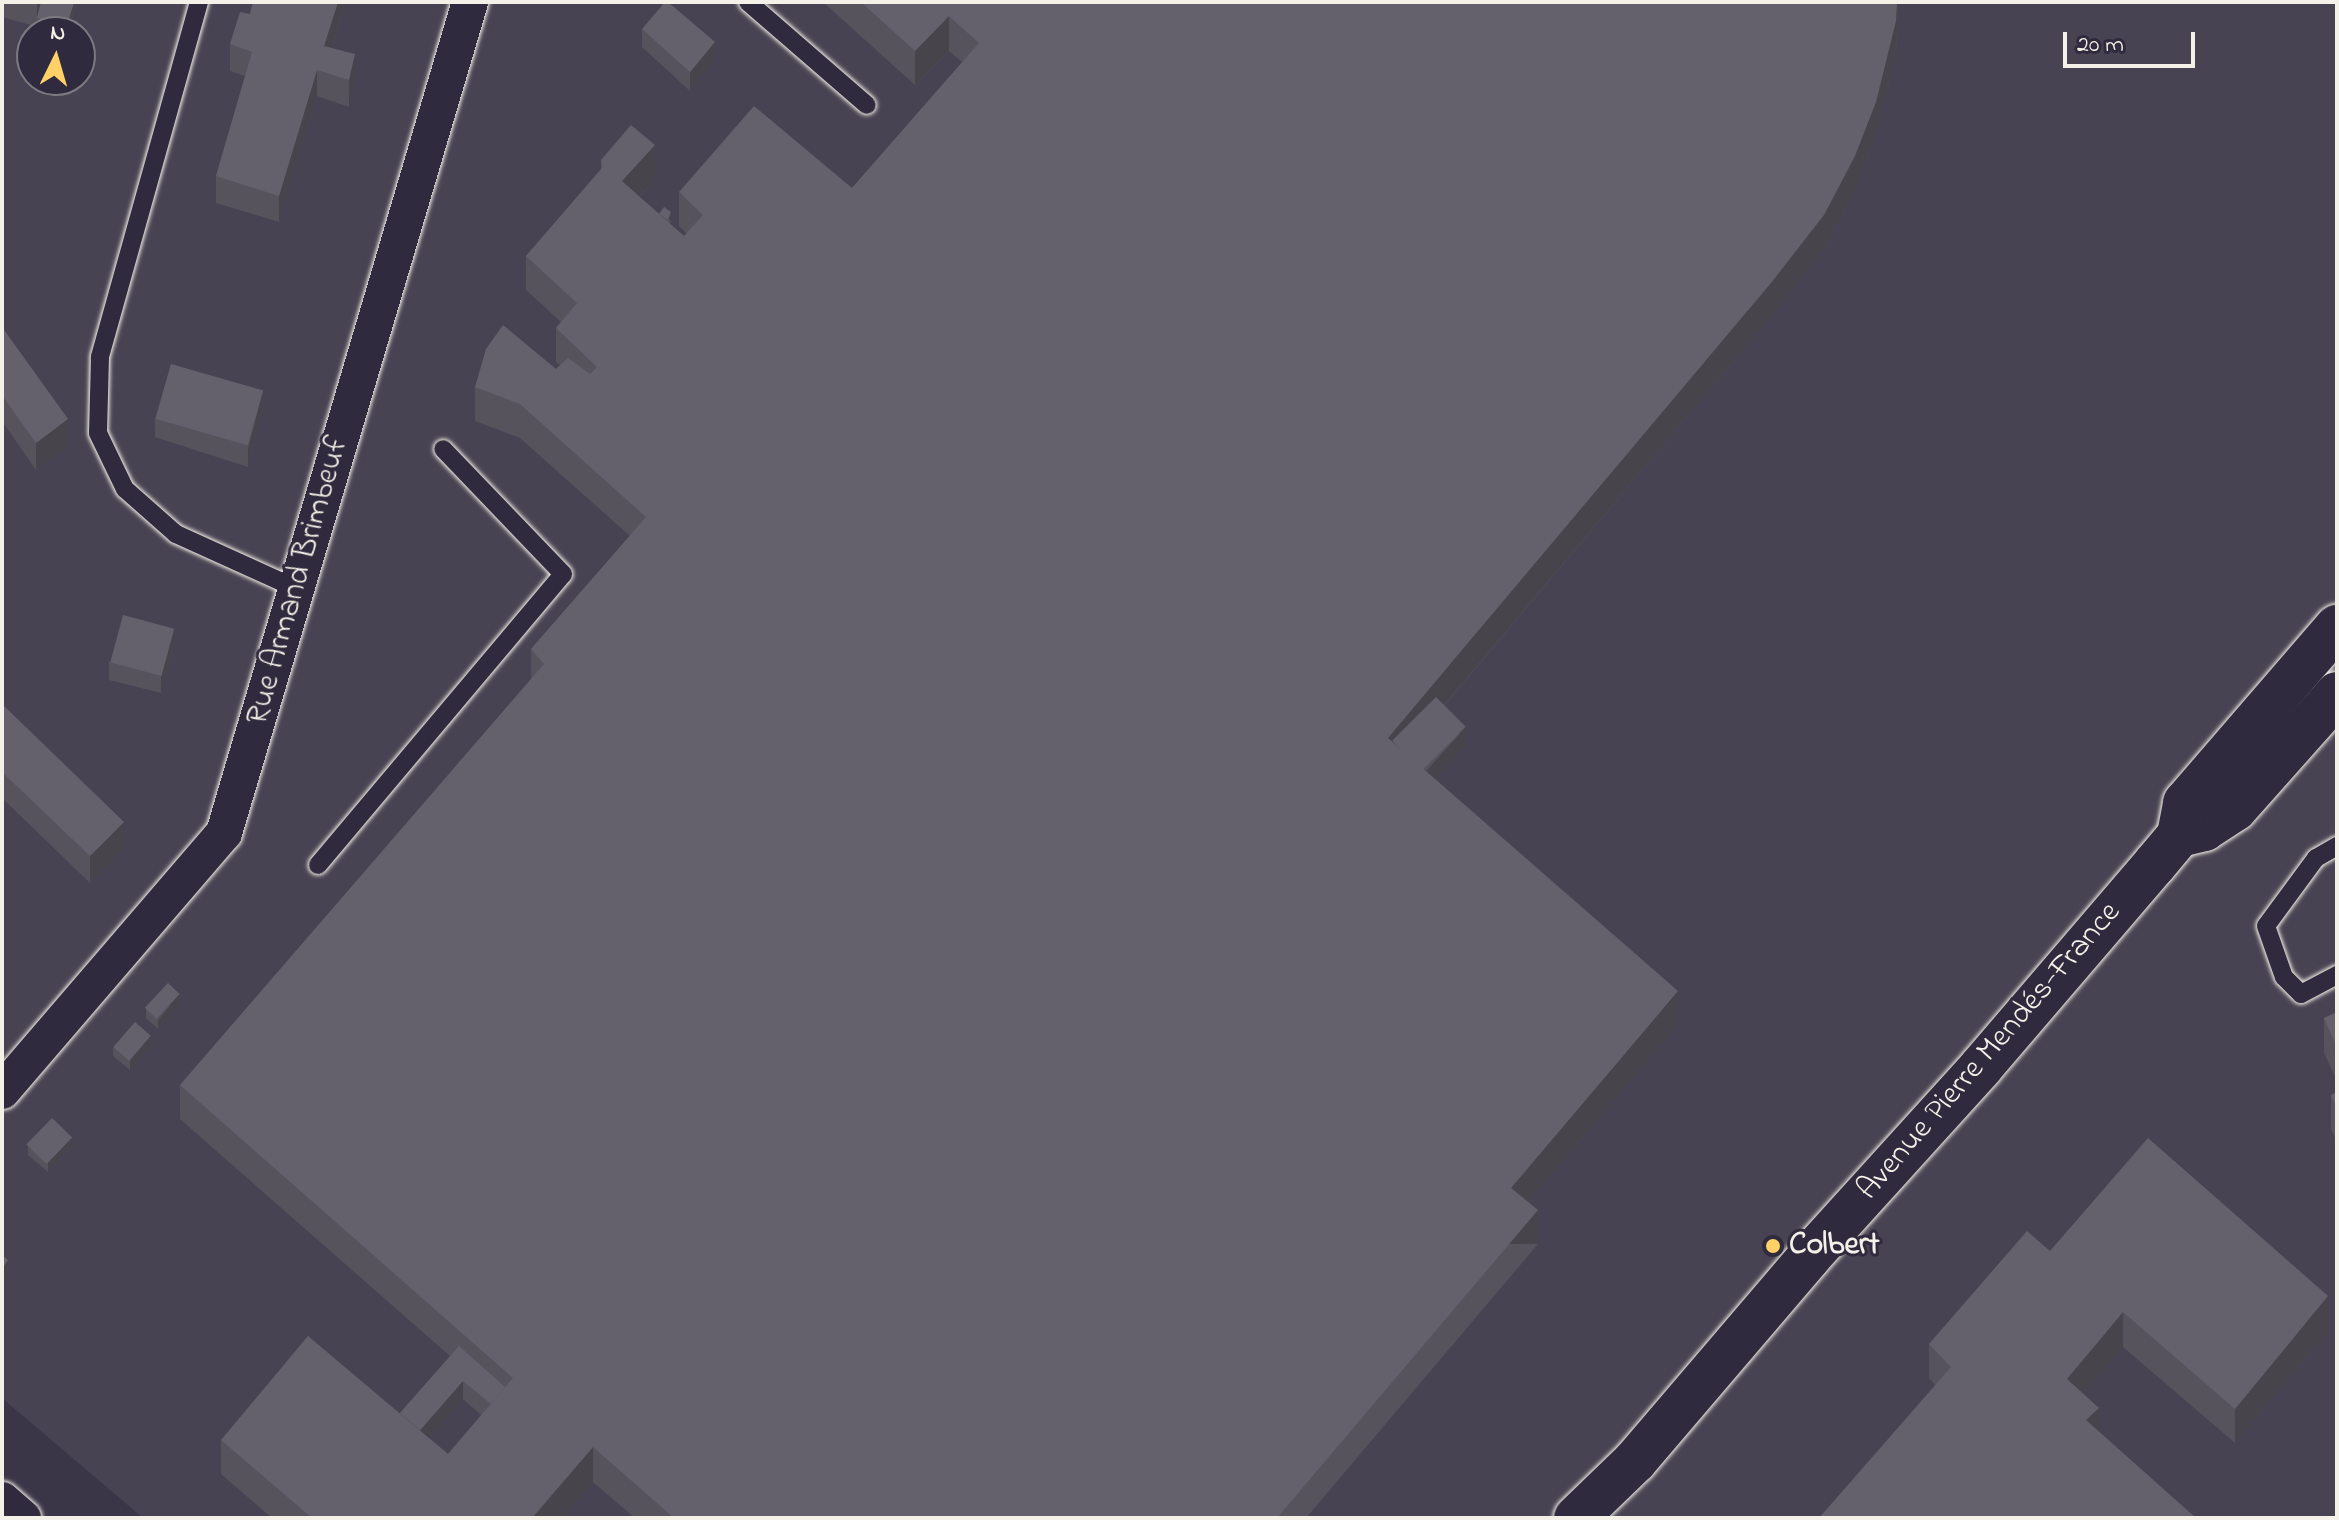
<!DOCTYPE html>
<html>
<head>
<meta charset="utf-8">
<style>
  body { margin:0 }
  #map { position:relative; width:2339px; height:1520px; overflow:hidden; background:#3b3647; font-family:"Indie Flower",sans-serif }
  div>[style] { position:absolute }
  .built>* { inset:0; background:#484352 }
  .roads { filter:drop-shadow(0 0 2px #f4f1e8) drop-shadow(0 0 2px #f4f1e8) }
  .lane>* { height:18px; margin:-9px; padding:0 9px; transform-origin:9px; border-radius:9px; background:#2f2a3d }
  .street>* { height:36px; margin:-18px; padding:0 18px; transform-origin:18px; border-radius:18px; background:#2f2a3d }
  .secondary>* { height:44px; margin:-22px; padding:0 22px; transform-origin:22px; border-radius:22px; background:#2f2a3d }
  .wall>* { inset:0; background:#57535d }
  .shaded-wall>* { inset:0; background:#47444c; transform-origin:0 0 }
  .building>* { inset:0; background:#65616c; transform-origin:0 0 }
  .dots>* { width:22px; height:22px; translate:-50% -50%; box-sizing:border-box; border:4px solid #2f2a3d; border-radius:50% }
  span { translate:-50% -50%; white-space:nowrap; text-align:center; line-height:1.15; -webkit-text-stroke:6px #2f2a3d; paint-order:stroke }
  .street-label { font-size:32px; color:#f4f1e8 }
  .poi-label { font-size:32px; color:#f4f1e8; font-weight:700 }
  .left { translate:0 -50%; text-align:left }
  .frame { position:absolute; inset:0; border:4px solid #f4f1e8; pointer-events:none }
  .north { position:absolute; left:16px; top:16px; width:80px; height:80px; box-sizing:border-box; background:#2f2a3d; border:2px solid #7e7a81; border-radius:50%; rotate:5deg; font-size:22px; font-weight:700; line-height:32px; text-align:center; color:#f4f1e8 }
  .north::after { content:''; display:block; margin:auto; width:28px; height:36px; background:#ffd166; clip-path:polygon(50% 0,100% 100%,50% 72%,0 100%) }
  .scale { position:absolute; left:2063px; top:32px; width:132px; height:36px; box-sizing:border-box; border:4px solid #f4f1e8; border-top:0; padding-left:10px; font-size:24px; line-height:28px; white-space:nowrap; color:#f4f1e8; -webkit-text-stroke:6px #2f2a3d; paint-order:stroke }
</style>
</head>
<body>
<div id="map">
  <div class="built">
    <i style="clip-path:polygon(evenodd,2px 2px,2337px 2px,2337px 1518px,143px 1518px,2px 1398px,2px 2px,32px 32px,80px 32px,80px 80px,32px 80px,32px 32px)"></i>
  </div>
  <div class="roads">
    <div class="lane">
      <i style="left:199px;top:2px;width:369px;rotate:105.6deg"></i>
      <i style="left:100px;top:357px;width:76px;rotate:91.5deg"></i>
      <i style="left:98px;top:433px;width:62px;rotate:64.3deg"></i>
      <i style="left:125px;top:489px;width:68px;rotate:41.4deg"></i>
      <i style="left:176px;top:534px;width:133px;rotate:24.4deg"></i>
      <i style="left:748px;top:2px;width:157px;rotate:40.9deg"></i>
      <i style="left:2337px;top:846px;width:24px;rotate:150deg"></i>
      <i style="left:2316px;top:858px;width:84px;rotate:126.3deg"></i>
      <i style="left:2266px;top:926px;width:54px;rotate:70.6deg"></i>
      <i style="left:2284px;top:977px;width:24px;rotate:45deg"></i>
      <i style="left:2301px;top:994px;width:41px;rotate:-27.8deg"></i>
      <i style="left:318px;top:865px;width:380px;rotate:-49.9deg"></i>
      <i style="left:563px;top:574px;width:173px;rotate:-133.8deg"></i>
    </div>
    <div class="street">
      <i style="left:2px;top:1091px;width:340px;rotate:-49.3deg"></i>
      <i style="left:224px;top:833px;width:867px;rotate:-73.51deg"></i>
      <i style="left:2px;top:1500px;width:28px;rotate:41deg"></i>
    </div>
    <div class="secondary">
      <i style="left:2179px;top:835px;width:26px;rotate:-13deg"></i>
      <i style="left:2204px;top:829px;width:37px;rotate:-33deg"></i>
      <i style="left:2235px;top:809px;width:154px;rotate:-48.4deg"></i>
      <i style="left:1576px;top:1518px;width:82px;rotate:-44deg"></i>
      <i style="left:1635px;top:1461px;width:268px;rotate:-49.5deg"></i>
      <i style="left:1809px;top:1257px;width:256px;rotate:-47.8deg"></i>
      <i style="left:1981px;top:1067px;width:267px;rotate:-49.4deg"></i>
      <i style="left:2155px;top:864px;width:38px;rotate:-50deg"></i>
      <i style="left:2179px;top:835px;width:33px;rotate:-79deg"></i>
      <i style="left:2185px;top:803px;width:233px;rotate:-49.2deg"></i>
    </div>
  </div>
  <div class="wall">
    <i style="clip-path:polygon(2px 2px,77px 2px,68px 32px,55px 32px,2px 17px)"></i>
    <i style="clip-path:polygon(253px 2px,346px 2px,332px 48px,355px 81px,349px 107px,317px 96px,279px 222px,216px 203px,216px 176px,245px 76px,230px 71px,230px 44px,250px 14px)"></i>
    <i style="clip-path:polygon(evenodd,823px 2px,1898px 2px,1896px 55px,1876px 136px,1855px 190px,1824px 249px,1771px 317px,1444px 706px,1466px 745px,1435px 779px,1678px 1025px,1528px 1202px,1538px 1244px,1306px 1518px,635px 1518px,593px 1482px,562px 1518px,272px 1518px,221px 1474px,221px 1440px,400px 1413px,450px 1356px,180px 1119px,180px 1085px,531px 679px,531px 649px,630px 536px,520px 438px,475px 421px,475px 387px,556px 369px,560px 365px,556px 362px,556px 328px,561px 322px,526px 290px,526px 256px,601px 169px,601px 160px,655px 179px,639px 197px,659px 214px,671px 221px,670px 224px,684px 236px,687px 234px,679px 226px,679px 192px,852px 188px,962px 62px,949px 51px,915px 85px,823px 2px,463px 1399px,481px 1415px,448px 1454px,429px 1438px,463px 1399px)"></i>
    <i style="clip-path:polygon(642px 29px,715px 60px,690px 91px,642px 47px)"></i>
    <i style="clip-path:polygon(2px 327px,68px 446px,36px 470px,2px 421px)"></i>
    <i style="clip-path:polygon(263px 408px,248px 467px,155px 437px,155px 419px)"></i>
    <i style="clip-path:polygon(174px 647px,161px 693px,109px 680px,109px 662px)"></i>
    <i style="clip-path:polygon(2px 704px,124px 848px,90px 883px,2px 798px)"></i>
    <i style="clip-path:polygon(180px 1004px,158px 1029px,146px 1018px,146px 1009px)"></i>
    <i style="clip-path:polygon(2337px 1012px,2337px 1081px,2324px 1053px,2324px 1018px)"></i>
    <i style="clip-path:polygon(151px 1046px,130px 1070px,113px 1056px,113px 1047px)"></i>
    <i style="clip-path:polygon(2337px 1092px,2337px 1142px,2331px 1129px,2331px 1095px)"></i>
    <i style="clip-path:polygon(28px 1146px,72px 1146px,48px 1172px,28px 1155px)"></i>
    <i style="clip-path:polygon(2050px 1251px,2328px 1331px,2235px 1443px,2123px 1347px,1935px 1385px,1929px 1378px,1929px 1344px)"></i>
  </div>
  <div class="shaded-wall">
    <i style="clip-path:polygon(37px 2px,44px 2px,37px 18px)"></i>
    <i style="clip-path:polygon(74px 2px,77px 2px,67px 32px,67px 26px)"></i>
    <i style="clip-path:polygon(338px 2px,346px 2px,324px 73px,324px 46px)"></i>
    <i style="clip-path:polygon(1897px 2px,1898px 2px,1896px 55px,1876px 136px,1855px 190px,1824px 249px,1771px 317px,1397px 761px,1388px 738px)"></i>
    <i style="clip-path:polygon(949px 16px,949px 51px,915px 85px,915px 51px)"></i>
    <i style="clip-path:polygon(715px 42px,715px 60px,690px 91px,690px 72px)"></i>
    <i style="clip-path:polygon(355px 54px,355px 81px,349px 107px,349px 80px)"></i>
    <i style="clip-path:polygon(317px 70px,317px 96px,279px 222px,279px 196px)"></i>
    <i style="clip-path:polygon(655px 145px,655px 179px,622px 215px,622px 181px)"></i>
    <i style="clip-path:polygon(263px 390px,263px 408px,248px 467px,248px 449px)"></i>
    <i style="clip-path:polygon(68px 419px,68px 446px,36px 470px,36px 443px)"></i>
    <i style="clip-path:polygon(174px 629px,174px 647px,161px 693px,161px 675px)"></i>
    <i style="clip-path:polygon(1466px 727px,1466px 745px,1418px 798px,1418px 780px)"></i>
    <i style="clip-path:polygon(124px 822px,124px 848px,90px 883px,90px 856px)"></i>
    <i style="clip-path:polygon(1678px 991px,1678px 1025px,1511px 1222px,1511px 1188px)"></i>
    <i style="clip-path:polygon(180px 994px,180px 1004px,158px 1029px,158px 1020px)"></i>
    <i style="clip-path:polygon(151px 1036px,151px 1046px,130px 1070px,130px 1060px)"></i>
    <i style="clip-path:polygon(72px 1137px,72px 1146px,48px 1172px,48px 1163px)"></i>
    <i style="left:1538px;top:1210px;width:34px;height:404px;rotate:90deg"></i>
    <i style="clip-path:polygon(8px 1260px,8px 1278px,2px 1287px,2px 1269px)"></i>
    <i style="clip-path:polygon(2328px 1296px,2328px 1331px,2235px 1443px,2235px 1409px)"></i>
    <i style="clip-path:polygon(2123px 1312px,2123px 1347px,2067px 1413px,2067px 1379px)"></i>
    <i style="clip-path:polygon(463px 1381px,463px 1399px,413px 1457px,413px 1439px)"></i>
    <i style="clip-path:polygon(2099px 1408px,2099px 1442px,2086px 1420px)"></i>
    <i style="clip-path:polygon(593px 1447px,593px 1482px,562px 1518px,532px 1518px)"></i>
  </div>
  <div class="building">
    <i style="clip-path:polygon(41px 2px,74px 2px,67px 26px,37px 18px)"></i>
    <i style="clip-path:polygon(253px 2px,338px 2px,324px 46px,355px 54px,349px 80px,317px 70px,279px 196px,216px 176px,252px 52px,230px 44px,240px 12px,250px 14px)"></i>
    <i style="clip-path:polygon(665px 2px,668px 2px,715px 42px,690px 72px,642px 29px)"></i>
    <i style="clip-path:polygon(861px 2px,1897px 2px,1896px 21px,1876px 102px,1855px 156px,1824px 215px,1771px 283px,1388px 738px,1678px 991px,1511px 1188px,1538px 1210px,1277px 1518px,674px 1518px,593px 1447px,532px 1518px,312px 1518px,221px 1440px,308px 1336px,448px 1454px,513px 1378px,180px 1085px,544px 664px,531px 649px,646px 517px,520px 404px,475px 387px,486px 349px,503px 325px,556px 369px,568px 358px,590px 374px,597px 367px,556px 328px,577px 303px,526px 256px,602px 168px,601px 160px,631px 125px,655px 145px,622px 181px,684px 236px,703px 215px,679px 192px,754px 106px,852px 188px,979px 43px,949px 16px,915px 51px)"></i>
    <i style="clip-path:polygon(664px 207px,671px 212px,668px 220px,659px 214px)"></i>
    <i style="clip-path:polygon(2px 327px,68px 419px,36px 443px,2px 395px)"></i>
    <i style="left:171px;top:364px;width:96px;height:57px;rotate:16deg"></i>
    <i style="left:123px;top:615px;width:53px;height:49px;rotate:15deg"></i>
    <i style="left:1436px;top:697px;width:42px;height:62px;rotate:45deg"></i>
    <i style="clip-path:polygon(2px 704px,124px 822px,90px 856px,2px 772px)"></i>
    <i style="left:168px;top:983px;width:16px;height:34px;rotate:43deg"></i>
    <i style="clip-path:polygon(2337px 1012px,2337px 1047px,2324px 1018px)"></i>
    <i style="left:135px;top:1022px;width:21px;height:33px;rotate:41deg"></i>
    <i style="clip-path:polygon(2337px 1092px,2337px 1108px,2331px 1095px)"></i>
    <i style="left:52px;top:1118px;width:28px;height:37px;rotate:44deg"></i>
    <i style="clip-path:polygon(2148px 1138px,2328px 1296px,2235px 1409px,2123px 1312px,2067px 1379px,2099px 1408px,2086px 1420px,2196px 1518px,1819px 1518px,1951px 1367px,1929px 1344px,2027px 1231px,2050px 1251px)"></i>
    <i style="clip-path:polygon(2px 1255px,8px 1260px,2px 1269px)"></i>
    <i style="clip-path:polygon(459px 1346px,505px 1387px,491px 1404px,463px 1381px,420px 1430px,400px 1413px)"></i>
  </div>
  <div class="dots">
    <i style="left:1773px;top:1246px;background:#ffd166"></i>
  </div>
  <div class="street-label">
    <span style="left:299px;top:581px;rotate:-74deg">Rue Armand Brimbeuf</span>
    <span style="left:1990px;top:1052px;rotate:-49deg">Avenue Pierre Mendés-France</span>
  </div>
  <div class="poi-label">
    <span class="left" style="left:1789px;top:1246px">Colbert</span>
  </div>
  <div class="frame"></div>
  <div class="north">N</div>
  <div class="scale">20 m</div>
</div>
</body>
</html>
